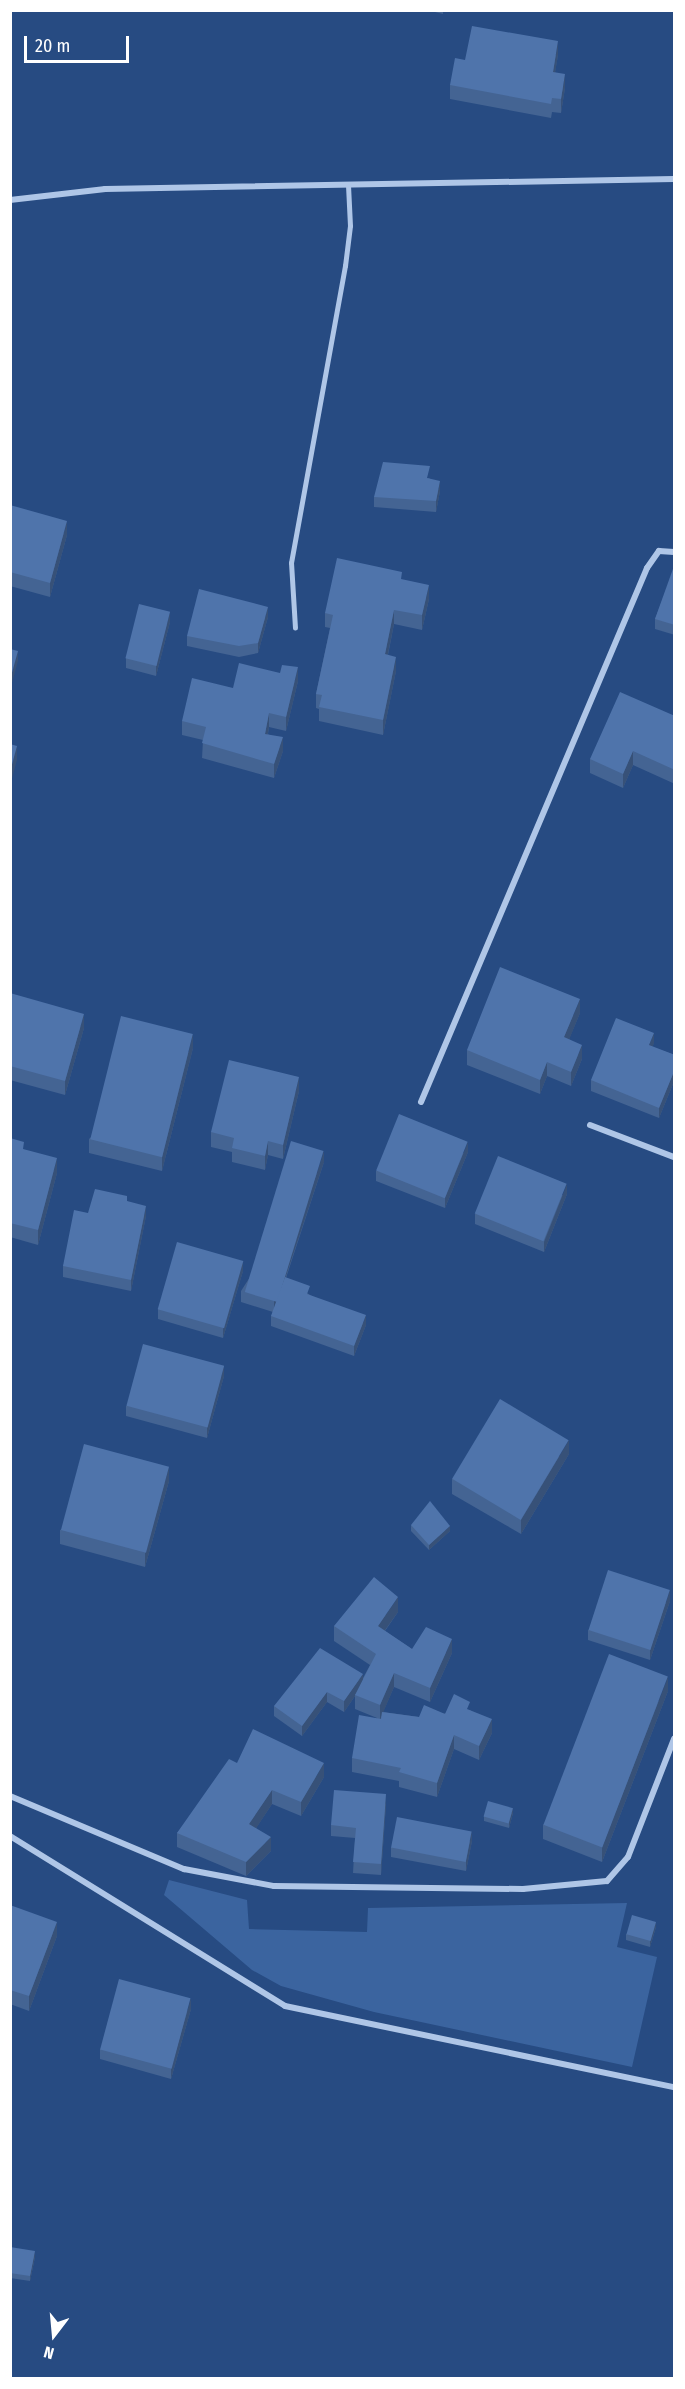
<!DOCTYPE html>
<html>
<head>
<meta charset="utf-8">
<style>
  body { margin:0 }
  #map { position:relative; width:685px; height:2389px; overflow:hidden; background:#274b82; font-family:"Fira Sans Condensed",sans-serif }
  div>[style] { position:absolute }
  .green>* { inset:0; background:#3b649f }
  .lane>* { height:4.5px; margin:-2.25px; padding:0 2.25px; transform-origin:2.25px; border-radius:2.25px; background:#afc6e7 }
  .street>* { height:6px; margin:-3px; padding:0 3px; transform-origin:3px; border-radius:3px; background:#afc6e7 }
  .wall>* { inset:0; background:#446493 }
  .shaded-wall>* { inset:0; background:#375178 }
  .building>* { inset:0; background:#4f74ab; transform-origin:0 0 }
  span { translate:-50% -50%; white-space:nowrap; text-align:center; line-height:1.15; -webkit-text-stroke:6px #274b82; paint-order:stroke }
  .frame { position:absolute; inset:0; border:12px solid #fff; pointer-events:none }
  .north { position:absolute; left:24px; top:2305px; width:60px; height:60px; -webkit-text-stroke:4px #274b82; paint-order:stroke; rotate:196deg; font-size:16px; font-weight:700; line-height:24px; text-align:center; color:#fff }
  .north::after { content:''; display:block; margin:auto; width:21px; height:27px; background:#fff; clip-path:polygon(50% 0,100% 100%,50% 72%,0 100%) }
  .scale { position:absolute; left:24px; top:36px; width:105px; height:27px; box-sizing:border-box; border:3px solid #fff; border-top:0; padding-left:8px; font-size:18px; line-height:21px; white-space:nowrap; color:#fff; -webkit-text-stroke:4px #274b82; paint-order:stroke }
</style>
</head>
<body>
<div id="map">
  <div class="green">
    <i style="clip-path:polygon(169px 1880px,247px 1900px,249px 1929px,367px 1932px,368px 1908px,627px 1903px,617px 1947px,657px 1957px,632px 2067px,374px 2012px,281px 1986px,252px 1970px,164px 1895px)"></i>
  </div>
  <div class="lane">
    <i style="left:295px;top:628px;width:65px;rotate:-93.5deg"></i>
    <i style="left:291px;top:563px;width:302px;rotate:-79.7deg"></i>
    <i style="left:345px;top:266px;width:40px;rotate:-82.9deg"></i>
    <i style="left:350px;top:226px;width:41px;rotate:-92.8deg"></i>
  </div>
  <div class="street">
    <i style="left:10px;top:200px;width:96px;rotate:-6.6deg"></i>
    <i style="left:105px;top:189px;width:569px;rotate:-1.01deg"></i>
    <i style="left:421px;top:1102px;width:580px;rotate:-67.06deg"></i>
    <i style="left:647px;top:568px;width:21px;rotate:-55deg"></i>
    <i style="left:659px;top:551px;width:15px;rotate:4deg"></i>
    <i style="left:590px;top:1125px;width:90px;rotate:20.9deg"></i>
    <i style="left:10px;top:1796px;width:189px;rotate:22.8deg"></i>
    <i style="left:184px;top:1869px;width:92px;rotate:10.7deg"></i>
    <i style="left:274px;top:1886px;width:249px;rotate:0.7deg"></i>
    <i style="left:523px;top:1889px;width:84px;rotate:-5.4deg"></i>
    <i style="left:607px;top:1881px;width:32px;rotate:-49deg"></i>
    <i style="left:628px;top:1857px;width:127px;rotate:-68.7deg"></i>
    <i style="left:10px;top:1836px;width:323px;rotate:31.7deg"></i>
    <i style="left:285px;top:2006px;width:397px;rotate:11.8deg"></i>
  </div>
  <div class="wall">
    <i style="clip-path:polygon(427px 10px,443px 10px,443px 14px)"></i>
    <i style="clip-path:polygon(558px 55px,555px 72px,565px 88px,561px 113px,552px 112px,551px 118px,450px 99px,450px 85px,465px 60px)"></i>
    <i style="clip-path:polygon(429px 478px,440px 491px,436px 512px,374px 507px,374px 497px)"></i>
    <i style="clip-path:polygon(10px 505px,67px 535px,50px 597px,10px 586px)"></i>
    <i style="clip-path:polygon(675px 567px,675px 635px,655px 629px,655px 619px)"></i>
    <i style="clip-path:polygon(402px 580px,429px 599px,422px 630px,394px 624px,388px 655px,396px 671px,383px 735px,319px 721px,319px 709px,316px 708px,316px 694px,330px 628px,325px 627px,325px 613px)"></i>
    <i style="clip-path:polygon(268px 617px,258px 653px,239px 657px,187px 646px,187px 636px)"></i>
    <i style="clip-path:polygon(170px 622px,156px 676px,126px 668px,126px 658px)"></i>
    <i style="clip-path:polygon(298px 681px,286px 731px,269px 727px,268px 734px,283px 751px,274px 778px,202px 758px,203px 740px,182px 735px,182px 721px,233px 688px)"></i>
    <i style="clip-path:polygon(675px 716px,675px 784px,633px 765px,623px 788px,590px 773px,590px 759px)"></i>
    <i style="clip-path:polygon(10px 993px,84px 1028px,65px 1095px,10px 1080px)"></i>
    <i style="clip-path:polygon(580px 1013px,569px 1039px,582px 1059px,571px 1086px,547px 1076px,540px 1094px,467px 1065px,467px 1050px)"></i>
    <i style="clip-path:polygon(654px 1043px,652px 1047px,675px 1055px,675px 1079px,659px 1118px,591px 1091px,591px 1080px)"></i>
    <i style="clip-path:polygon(193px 1048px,162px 1171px,89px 1153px,89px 1139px)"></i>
    <i style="clip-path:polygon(299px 1091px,283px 1159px,268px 1155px,265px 1170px,232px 1162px,232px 1152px,211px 1147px,211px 1132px)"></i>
    <i style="clip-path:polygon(10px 1138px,24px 1150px,57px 1173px,38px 1245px,10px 1237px)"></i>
    <i style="clip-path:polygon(468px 1152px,445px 1208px,376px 1181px,376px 1171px)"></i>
    <i style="clip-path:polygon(324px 1162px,286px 1278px,310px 1295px,366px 1325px,354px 1356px,271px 1326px,271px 1316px,273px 1312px,241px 1302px,241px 1291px)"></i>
    <i style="clip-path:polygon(567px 1194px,544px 1252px,475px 1224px,475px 1214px)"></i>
    <i style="clip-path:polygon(127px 1201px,146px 1216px,131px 1291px,63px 1277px,63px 1266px,88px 1213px)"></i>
    <i style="clip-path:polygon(243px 1271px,223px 1338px,158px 1319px,158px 1309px)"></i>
    <i style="clip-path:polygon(224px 1376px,207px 1438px,126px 1416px,126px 1406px)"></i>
    <i style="clip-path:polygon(569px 1454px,521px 1534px,452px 1494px,452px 1479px)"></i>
    <i style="clip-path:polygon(169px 1481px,145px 1567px,60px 1544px,60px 1530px)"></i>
    <i style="clip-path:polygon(411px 1525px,450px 1531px,429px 1550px,411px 1531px)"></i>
    <i style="clip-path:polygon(670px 1601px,650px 1660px,588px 1640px,588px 1630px)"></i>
    <i style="clip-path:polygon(398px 1612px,385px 1631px,412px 1649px,452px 1653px,430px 1702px,394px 1687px,383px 1712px,419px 1717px,470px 1710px,492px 1733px,479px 1760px,454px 1749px,437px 1797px,399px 1787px,399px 1781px,352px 1772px,352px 1758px,377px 1718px,355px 1709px,355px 1696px,344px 1712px,327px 1702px,302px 1736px,274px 1716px,274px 1706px,363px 1678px,370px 1665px,334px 1641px,334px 1626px)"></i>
    <i style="clip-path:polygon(668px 1691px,602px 1862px,543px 1839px,543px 1825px)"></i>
    <i style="clip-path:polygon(237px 1763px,324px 1777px,301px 1816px,272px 1804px,256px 1828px,271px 1851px,246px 1876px,177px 1847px,177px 1833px)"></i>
    <i style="clip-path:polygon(386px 1804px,381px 1875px,353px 1873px,355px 1838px,331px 1836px,331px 1825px)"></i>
    <i style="clip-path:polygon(513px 1813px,509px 1828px,484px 1821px,484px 1816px)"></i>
    <i style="clip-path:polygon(472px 1841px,466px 1871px,391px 1857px,391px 1847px)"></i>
    <i style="clip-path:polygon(10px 1905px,57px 1936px,29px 2011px,10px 2004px)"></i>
    <i style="clip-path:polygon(656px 1927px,650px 1947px,626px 1940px,626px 1934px)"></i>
    <i style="clip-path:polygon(191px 2009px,171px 2079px,100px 2059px,100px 2049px)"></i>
    <i style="clip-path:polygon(10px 2247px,35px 2257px,30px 2281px,10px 2278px)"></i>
  </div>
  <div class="shaded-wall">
    <i style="clip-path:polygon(558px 41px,558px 55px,553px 86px,553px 72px)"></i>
    <i style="clip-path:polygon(565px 74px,565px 88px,561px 113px,561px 99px)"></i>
    <i style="clip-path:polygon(440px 481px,440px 491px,436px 512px,436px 501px)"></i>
    <i style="clip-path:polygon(67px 521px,67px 535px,50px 597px,50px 583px)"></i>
    <i style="clip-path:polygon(429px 585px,429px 599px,422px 630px,422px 615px)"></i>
    <i style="clip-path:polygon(268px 607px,268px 617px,258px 653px,258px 643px)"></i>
    <i style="clip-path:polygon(394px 610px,394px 624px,385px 668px,385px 654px)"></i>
    <i style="clip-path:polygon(170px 612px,170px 622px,156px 676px,156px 665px)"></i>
    <i style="clip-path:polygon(18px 651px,18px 661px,10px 690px,10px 680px)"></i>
    <i style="clip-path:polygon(396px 657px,396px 671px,383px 735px,383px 720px)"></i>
    <i style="clip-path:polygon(298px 667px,298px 681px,286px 731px,286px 717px)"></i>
    <i style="clip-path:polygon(269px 713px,269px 727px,265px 748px,265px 734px)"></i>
    <i style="clip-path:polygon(283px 737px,283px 751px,274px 778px,274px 764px)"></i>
    <i style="clip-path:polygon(17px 746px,17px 760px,10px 786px,10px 772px)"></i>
    <i style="clip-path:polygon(633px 751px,633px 765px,623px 788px,623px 774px)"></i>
    <i style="clip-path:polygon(580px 999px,580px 1013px,564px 1052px,564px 1037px)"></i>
    <i style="clip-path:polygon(84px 1014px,84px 1028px,65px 1095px,65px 1081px)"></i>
    <i style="clip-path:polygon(654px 1033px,654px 1043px,649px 1056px,649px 1045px)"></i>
    <i style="clip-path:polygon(193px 1034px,193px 1048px,162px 1171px,162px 1157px)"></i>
    <i style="clip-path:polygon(582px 1045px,582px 1059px,571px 1086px,571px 1072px)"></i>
    <i style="clip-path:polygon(547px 1062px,547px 1076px,540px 1094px,540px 1080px)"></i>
    <i style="clip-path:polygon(675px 1069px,675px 1079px,659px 1118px,659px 1108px)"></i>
    <i style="clip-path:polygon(299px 1077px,299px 1091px,283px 1159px,283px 1145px)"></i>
    <i style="clip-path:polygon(268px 1141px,268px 1155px,265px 1170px,265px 1156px)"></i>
    <i style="clip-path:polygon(468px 1142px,468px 1152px,445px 1208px,445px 1198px)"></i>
    <i style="clip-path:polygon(324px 1151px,324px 1162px,274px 1312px,274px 1302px)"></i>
    <i style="clip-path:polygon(57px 1158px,57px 1173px,38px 1245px,38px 1230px)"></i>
    <i style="clip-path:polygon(567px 1184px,567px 1194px,544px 1252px,544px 1242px)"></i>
    <i style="clip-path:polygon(146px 1206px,146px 1216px,131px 1291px,131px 1280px)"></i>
    <i style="clip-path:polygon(243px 1261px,243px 1271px,223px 1338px,223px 1328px)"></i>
    <i style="clip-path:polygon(366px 1315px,366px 1325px,354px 1356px,354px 1346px)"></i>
    <i style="clip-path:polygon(224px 1366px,224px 1376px,207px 1438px,207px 1428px)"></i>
    <i style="clip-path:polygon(569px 1440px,569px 1454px,521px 1534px,521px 1520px)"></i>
    <i style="clip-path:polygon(169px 1467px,169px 1481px,145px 1567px,145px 1553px)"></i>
    <i style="clip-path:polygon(450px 1526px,450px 1531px,429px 1550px,429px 1545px)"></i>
    <i style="clip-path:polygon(670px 1590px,670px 1601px,650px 1660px,650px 1650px)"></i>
    <i style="clip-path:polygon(398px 1597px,398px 1612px,378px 1640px,378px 1626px)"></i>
    <i style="clip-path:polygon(452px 1639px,452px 1653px,430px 1702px,430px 1688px)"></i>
    <i style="clip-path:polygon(394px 1673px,394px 1687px,380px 1720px,380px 1705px)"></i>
    <i style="clip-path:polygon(363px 1674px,363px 1684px,355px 1695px,355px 1696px,344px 1712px,344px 1701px)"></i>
    <i style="clip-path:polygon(668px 1677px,668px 1691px,602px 1862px,602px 1847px)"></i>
    <i style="clip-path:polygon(327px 1692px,327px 1702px,302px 1736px,302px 1726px)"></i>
    <i style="clip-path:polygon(492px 1719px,492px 1733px,479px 1760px,479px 1746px)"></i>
    <i style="clip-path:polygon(454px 1735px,454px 1749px,437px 1797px,437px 1783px)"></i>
    <i style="clip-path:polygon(324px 1763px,324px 1777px,301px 1816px,301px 1802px)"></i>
    <i style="clip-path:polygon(272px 1790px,272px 1804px,249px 1839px,249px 1824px)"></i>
    <i style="clip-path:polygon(386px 1794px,386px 1804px,381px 1875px,381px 1864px)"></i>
    <i style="clip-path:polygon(513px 1808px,513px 1813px,509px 1828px,509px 1822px)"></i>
    <i style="clip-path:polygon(472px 1831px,472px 1841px,466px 1871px,466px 1861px)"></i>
    <i style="clip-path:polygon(271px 1837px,271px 1851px,246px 1876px,246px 1862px)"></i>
    <i style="clip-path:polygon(57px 1922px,57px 1936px,29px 2011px,29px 1996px)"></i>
    <i style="clip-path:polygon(656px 1922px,656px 1927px,650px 1947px,650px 1941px)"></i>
    <i style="clip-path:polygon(191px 1998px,191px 2009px,171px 2079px,171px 2068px)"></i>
    <i style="clip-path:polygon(35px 2251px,35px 2257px,30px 2281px,30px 2276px)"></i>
  </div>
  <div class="building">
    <i style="clip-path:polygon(472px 26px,558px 41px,553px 72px,565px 74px,561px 99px,552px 98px,551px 104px,450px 85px,455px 58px,465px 60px)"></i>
    <i style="clip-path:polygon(383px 462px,430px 466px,427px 478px,440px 481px,436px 501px,374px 497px)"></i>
    <i style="clip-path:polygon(10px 505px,67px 521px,50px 583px,10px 572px)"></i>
    <i style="clip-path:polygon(337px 558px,402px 572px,401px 579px,429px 585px,422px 615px,394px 610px,385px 654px,396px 657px,383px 720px,319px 707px,322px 695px,316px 694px,333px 615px,325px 613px)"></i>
    <i style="clip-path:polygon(674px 566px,675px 567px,675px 625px,655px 619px)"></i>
    <i style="clip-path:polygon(199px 589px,268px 607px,258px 643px,239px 646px,187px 636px)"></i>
    <i style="left:139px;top:604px;width:32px;height:56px;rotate:14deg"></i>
    <i style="clip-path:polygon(10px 649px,18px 651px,10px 680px)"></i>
    <i style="clip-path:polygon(239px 663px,280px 673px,282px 665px,298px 667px,286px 717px,269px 713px,265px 734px,283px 737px,274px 764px,202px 743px,206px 727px,182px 721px,192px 678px,233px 688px)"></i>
    <i style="clip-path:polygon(620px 692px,675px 716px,675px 770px,633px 751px,623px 774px,590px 759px)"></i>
    <i style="clip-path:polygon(10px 744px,17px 746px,10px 772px)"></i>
    <i style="clip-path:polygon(500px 967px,580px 999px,564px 1037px,582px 1045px,571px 1072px,547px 1062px,540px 1080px,467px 1050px)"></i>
    <i style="clip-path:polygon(10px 993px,84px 1014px,65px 1081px,10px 1066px)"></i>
    <i style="left:121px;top:1016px;width:74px;height:127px;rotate:14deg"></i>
    <i style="clip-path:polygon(616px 1018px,654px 1033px,649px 1045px,675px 1055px,675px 1069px,659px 1108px,591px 1080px)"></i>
    <i style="clip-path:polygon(229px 1060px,299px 1077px,283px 1145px,268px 1141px,265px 1156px,232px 1148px,234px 1138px,211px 1132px)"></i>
    <i style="left:399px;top:1114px;width:74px;height:61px;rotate:22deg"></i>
    <i style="clip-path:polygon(10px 1138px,24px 1142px,23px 1149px,57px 1158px,38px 1230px,10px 1223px)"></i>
    <i style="left:291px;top:1141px;width:34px;height:158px;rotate:17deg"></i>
    <i style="left:498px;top:1156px;width:74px;height:62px;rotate:22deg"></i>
    <i style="clip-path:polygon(95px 1189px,127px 1196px,127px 1201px,146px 1206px,131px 1280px,63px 1266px,74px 1210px,88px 1213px)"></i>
    <i style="left:177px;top:1242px;width:69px;height:70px;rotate:16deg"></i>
    <i style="clip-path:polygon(285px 1277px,310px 1286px,307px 1294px,366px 1315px,354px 1346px,271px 1316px)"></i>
    <i style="left:143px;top:1344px;width:84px;height:64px;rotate:15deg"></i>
    <i style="left:500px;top:1399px;width:80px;height:93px;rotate:31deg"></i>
    <i style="left:84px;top:1444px;width:88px;height:89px;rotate:15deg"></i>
    <i style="clip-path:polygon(430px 1501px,450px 1526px,429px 1545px,411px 1525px)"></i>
    <i style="left:608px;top:1570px;width:65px;height:63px;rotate:18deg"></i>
    <i style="clip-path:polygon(374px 1577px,398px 1597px,378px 1626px,412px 1649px,426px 1627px,452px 1639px,430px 1688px,394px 1673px,380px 1705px,355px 1695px,376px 1654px,334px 1626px)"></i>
    <i style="clip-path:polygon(320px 1648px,363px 1674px,344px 1701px,327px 1692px,302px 1726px,274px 1706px)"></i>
    <i style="left:609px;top:1654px;width:63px;height:183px;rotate:21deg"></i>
    <i style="clip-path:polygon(454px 1694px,470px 1702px,467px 1709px,492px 1719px,479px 1746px,454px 1735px,437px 1783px,399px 1772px,401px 1768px,352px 1758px,359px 1715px,381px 1719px,382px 1712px,419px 1717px,424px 1705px,445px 1714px)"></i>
    <i style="clip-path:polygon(253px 1729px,324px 1763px,301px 1802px,272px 1790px,249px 1824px,271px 1837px,246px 1862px,177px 1833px,229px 1759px,237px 1763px)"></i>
    <i style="clip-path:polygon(334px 1790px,386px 1794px,381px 1864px,353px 1862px,356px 1828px,331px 1825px)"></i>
    <i style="left:488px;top:1801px;width:26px;height:16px;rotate:16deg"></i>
    <i style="left:397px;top:1817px;width:76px;height:31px;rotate:11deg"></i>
    <i style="clip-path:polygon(10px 1905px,57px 1922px,29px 1996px,10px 1990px)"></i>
    <i style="left:632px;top:1915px;width:25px;height:20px;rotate:16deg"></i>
    <i style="left:119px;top:1979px;width:74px;height:73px;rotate:15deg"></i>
    <i style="clip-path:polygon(10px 2247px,35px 2251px,30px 2276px,10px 2273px)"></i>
  </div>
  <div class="frame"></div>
  <div class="north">N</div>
  <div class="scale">20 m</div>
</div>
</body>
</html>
